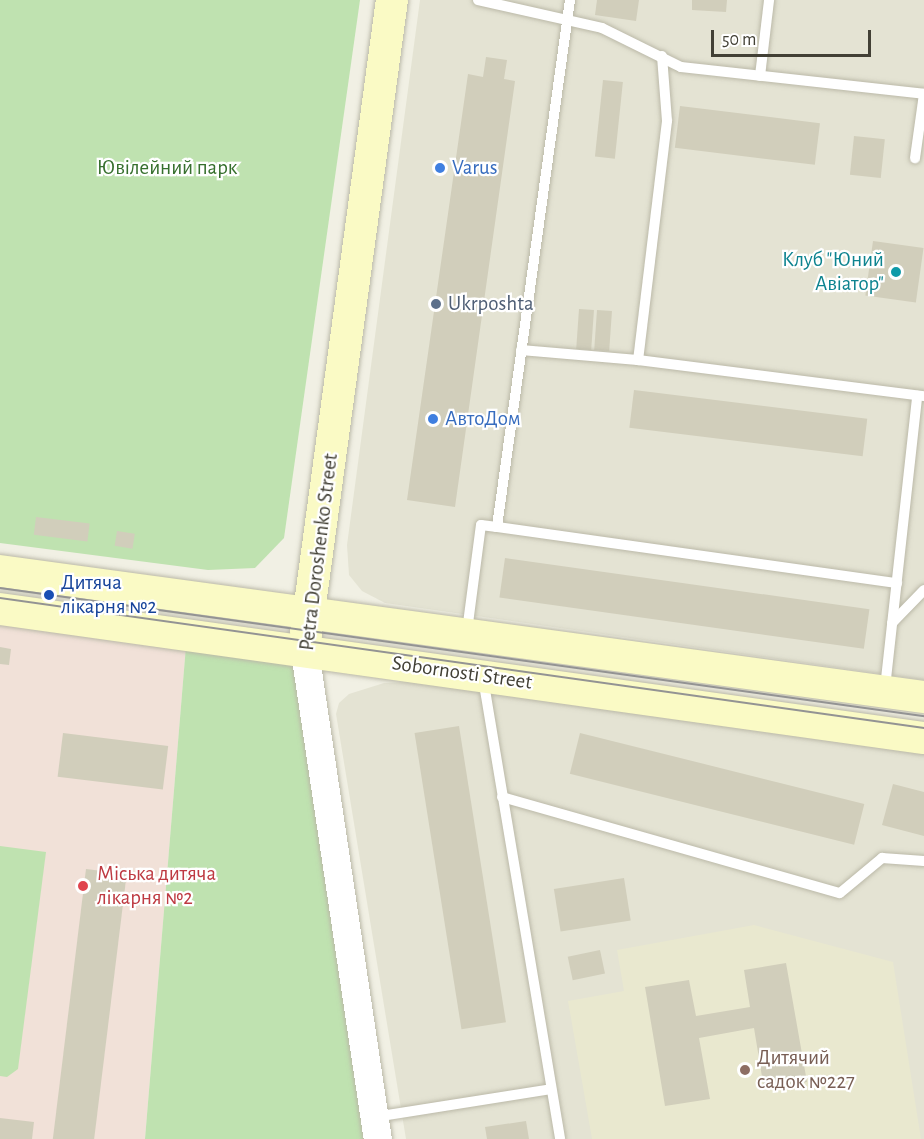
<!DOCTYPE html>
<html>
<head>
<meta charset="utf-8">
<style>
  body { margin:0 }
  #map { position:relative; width:924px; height:1139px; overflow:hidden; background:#f1f0e4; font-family:"Alegreya Sans",sans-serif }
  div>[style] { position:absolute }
  .residential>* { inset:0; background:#e4e3d3 }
  .education>* { inset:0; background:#e9e8cf }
  .medical>* { inset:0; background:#f1e1d8 }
  .green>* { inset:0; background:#bfe2b0 }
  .building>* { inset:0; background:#d1cebb; transform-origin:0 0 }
  .roads { filter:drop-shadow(0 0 2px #bbb9a8) drop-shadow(0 0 2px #bbb9a8) }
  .service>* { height:10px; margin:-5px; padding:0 5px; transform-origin:5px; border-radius:5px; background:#fff }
  .tertiary>* { height:28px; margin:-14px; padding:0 14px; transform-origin:14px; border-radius:14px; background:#fff }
  .secondary>* { height:32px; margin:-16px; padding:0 16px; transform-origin:16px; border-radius:16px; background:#fafac5 }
  .tram>* { height:1.5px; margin:-0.75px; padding:0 0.75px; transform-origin:0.75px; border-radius:0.75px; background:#939393 }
  .dots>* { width:16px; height:16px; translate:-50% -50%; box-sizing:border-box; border:3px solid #fff; border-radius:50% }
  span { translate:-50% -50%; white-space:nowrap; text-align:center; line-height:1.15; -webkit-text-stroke:4.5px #fff; paint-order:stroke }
  .park-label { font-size:21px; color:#366f2d }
  .shop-label { font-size:21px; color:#366cbe }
  .left { translate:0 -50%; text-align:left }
  .culture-label { font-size:21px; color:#0d838f }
  .right { translate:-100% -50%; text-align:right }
  .service-label { font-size:21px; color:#4e5e75 }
  .street-label { font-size:21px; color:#424035 }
  .transit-label { font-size:21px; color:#164399 }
  .health-label { font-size:21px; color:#be3a42 }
  .education-label { font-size:21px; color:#785e54 }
  .scale { position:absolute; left:711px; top:30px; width:160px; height:27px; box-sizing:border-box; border:3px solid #424035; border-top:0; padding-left:8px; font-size:18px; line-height:21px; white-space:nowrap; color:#424035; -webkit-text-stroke:4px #fff; paint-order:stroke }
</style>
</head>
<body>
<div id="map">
  <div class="residential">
    <i style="clip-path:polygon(420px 0,924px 0,924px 680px,385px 603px,362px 591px,349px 575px,347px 545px)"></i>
    <i style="clip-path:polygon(408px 682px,924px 751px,924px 1139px,406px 1139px,336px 714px,339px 703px,349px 694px,384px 683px)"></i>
  </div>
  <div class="education">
    <i style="clip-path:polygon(754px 925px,893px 962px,921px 1139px,592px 1139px,568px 1001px,624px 991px,617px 950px)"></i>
  </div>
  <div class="medical">
    <i style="clip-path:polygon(0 609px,187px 634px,145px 1139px,0 1139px)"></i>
  </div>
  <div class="green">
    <i style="clip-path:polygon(0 0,360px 0,284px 538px,255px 568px,208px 570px,0 543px)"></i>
    <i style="clip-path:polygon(187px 634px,305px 652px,378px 1139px,145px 1139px)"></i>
    <i style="clip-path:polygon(0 846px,46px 852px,18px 1069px,7px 1077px,0 1076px)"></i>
  </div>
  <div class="building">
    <i style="clip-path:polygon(597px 0,639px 0,636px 21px,595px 15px)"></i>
    <i style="clip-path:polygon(692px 0,727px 0,726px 12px,692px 10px)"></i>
    <i style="clip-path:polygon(486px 57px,507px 60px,504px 79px,515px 81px,455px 507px,407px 500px,468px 74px,483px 77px)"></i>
    <i style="left:603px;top:80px;width:20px;height:77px;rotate:6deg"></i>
    <i style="left:680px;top:106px;width:141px;height:42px;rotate:7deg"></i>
    <i style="left:854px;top:136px;width:31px;height:39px;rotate:6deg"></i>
    <i style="left:873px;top:241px;width:51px;height:55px;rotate:8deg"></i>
    <i style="left:579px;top:309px;width:15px;height:40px;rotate:4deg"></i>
    <i style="left:597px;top:310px;width:15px;height:40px;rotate:4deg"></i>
    <i style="left:634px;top:390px;width:235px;height:38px;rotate:7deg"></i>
    <i style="left:36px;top:517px;width:54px;height:18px;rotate:7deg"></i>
    <i style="left:117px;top:531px;width:18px;height:15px;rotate:9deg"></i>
    <i style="left:505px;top:558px;width:368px;height:40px;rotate:8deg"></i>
    <i style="clip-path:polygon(0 647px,11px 649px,9px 665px,0 664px)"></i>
    <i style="left:459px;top:726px;width:300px;height:45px;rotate:81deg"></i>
    <i style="left:63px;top:733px;width:106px;height:44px;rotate:7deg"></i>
    <i style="left:580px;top:733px;width:293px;height:42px;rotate:14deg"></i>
    <i style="clip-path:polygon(893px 784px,924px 792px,924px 836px,882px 825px)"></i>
    <i style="left:86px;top:869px;width:41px;height:272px;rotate:7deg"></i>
    <i style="left:624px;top:878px;width:43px;height:71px;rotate:81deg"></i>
    <i style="left:600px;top:950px;width:24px;height:33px;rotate:78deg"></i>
    <i style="clip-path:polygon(786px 963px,807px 1082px,764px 1089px,754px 1028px,699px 1038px,710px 1099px,665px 1106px,645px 987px,689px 980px,696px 1016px,750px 1007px,744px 970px)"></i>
    <i style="clip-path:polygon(0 1118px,34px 1122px,32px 1139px,0 1139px)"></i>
    <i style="clip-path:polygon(526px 1121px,529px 1139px,487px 1139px,485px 1127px)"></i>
  </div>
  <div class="roads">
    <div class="service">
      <i style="left:478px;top:0;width:127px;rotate:12.7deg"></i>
      <i style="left:602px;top:28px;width:88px;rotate:26.3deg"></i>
      <i style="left:681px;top:67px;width:244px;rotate:6.3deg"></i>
      <i style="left:924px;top:94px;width:65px;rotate:98deg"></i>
      <i style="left:570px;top:0;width:532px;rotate:97.89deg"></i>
      <i style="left:497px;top:527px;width:404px;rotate:8deg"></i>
      <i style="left:662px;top:56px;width:65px;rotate:85.6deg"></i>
      <i style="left:667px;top:121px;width:241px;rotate:96.9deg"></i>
      <i style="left:638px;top:360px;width:288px;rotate:7.2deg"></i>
      <i style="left:760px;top:76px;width:77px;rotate:-83.2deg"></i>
      <i style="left:521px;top:350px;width:117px;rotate:4.9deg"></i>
      <i style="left:892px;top:623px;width:46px;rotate:-45.9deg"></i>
      <i style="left:467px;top:631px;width:107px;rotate:-82.5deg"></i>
      <i style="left:481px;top:525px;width:16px;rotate:7deg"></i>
      <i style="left:483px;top:678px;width:467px;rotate:80.5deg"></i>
      <i style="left:885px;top:688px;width:294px;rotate:-83.7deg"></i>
      <i style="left:502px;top:797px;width:351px;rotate:15.9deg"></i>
      <i style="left:840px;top:893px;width:55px;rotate:-39.8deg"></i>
      <i style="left:882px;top:858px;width:42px;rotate:4.1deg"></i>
      <i style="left:375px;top:1117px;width:178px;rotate:-9deg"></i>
    </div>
    <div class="tertiary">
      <i style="left:305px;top:652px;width:492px;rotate:81.5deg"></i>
    </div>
    <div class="secondary">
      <i style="left:0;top:571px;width:933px;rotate:7.77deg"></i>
      <i style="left:0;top:609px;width:933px;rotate:7.95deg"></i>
      <i style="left:306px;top:634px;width:640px;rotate:-82.28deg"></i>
    </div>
  </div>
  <div class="tram">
    <i style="left:0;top:588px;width:933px;rotate:7.89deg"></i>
    <i style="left:0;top:598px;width:933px;rotate:8.01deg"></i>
  </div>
  <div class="dots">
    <i style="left:440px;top:168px;background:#3f7fe0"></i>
    <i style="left:896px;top:272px;background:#0f9aa8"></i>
    <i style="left:436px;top:304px;background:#5c6f8a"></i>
    <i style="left:433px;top:419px;background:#3f7fe0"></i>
    <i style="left:49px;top:595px;background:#1a4fb4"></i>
    <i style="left:83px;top:886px;background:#e0444e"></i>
    <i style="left:745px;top:1070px;background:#8d6e63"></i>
  </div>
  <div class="park-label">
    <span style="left:167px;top:168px">Ювілейний парк</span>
  </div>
  <div class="shop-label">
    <span class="left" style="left:452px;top:168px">Varus</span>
    <span class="left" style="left:445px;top:419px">АвтоДом</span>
  </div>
  <div class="culture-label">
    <span class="right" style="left:884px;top:272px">Клуб "Юний<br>Авіатор"</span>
  </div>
  <div class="service-label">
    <span class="left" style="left:448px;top:304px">Ukrposhta</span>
  </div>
  <div class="street-label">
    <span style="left:319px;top:552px;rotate:-83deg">Petra Doroshenko Street</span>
    <span style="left:462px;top:673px;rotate:8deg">Sobornosti Street</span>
  </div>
  <div class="transit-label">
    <span class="left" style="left:61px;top:595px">Дитяча<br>лікарня №2</span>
  </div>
  <div class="health-label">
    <span class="left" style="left:97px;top:886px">Міська дитяча<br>лікарня №2</span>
  </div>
  <div class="education-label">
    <span class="left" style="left:757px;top:1070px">Дитячий<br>садок №227</span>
  </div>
  <div class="scale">50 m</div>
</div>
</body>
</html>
